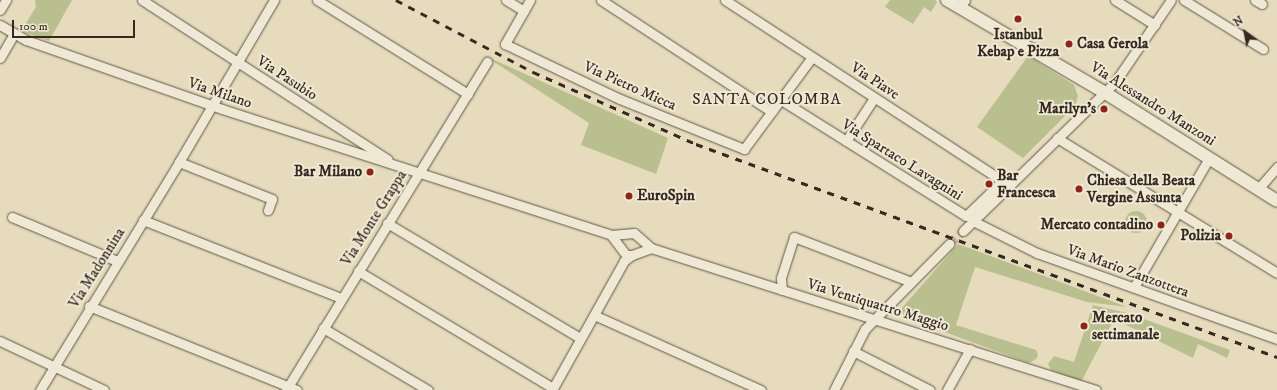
<!DOCTYPE html>
<html>
<head>
<meta charset="utf-8">
<style>
  body { margin:0 }
  #map { position:relative; width:1277px; height:390px; overflow:hidden; background:#e6dcbd; font-family:"IM FELL DW Pica",serif }
  div>[style] { position:absolute }
  .green>* { inset:0; background:#b9bf8e }
  .round { border-radius:50% }
  .street-tunnel>* { height:9px; margin-top:-4.5px; transform-origin:0; background:repeating-linear-gradient(90deg,#c3b89e 0 9px,transparent 0 13.5px) }
  .roads { filter:drop-shadow(0 0 1px #615647) drop-shadow(0 0 1px #615647) }
  .street>* { height:9px; margin:-4.5px; padding:0 4.5px; transform-origin:4.5px; border-radius:4.5px; background:#efe8d4 }
  .secondary>* { height:12px; margin:-6px; padding:0 6px; transform-origin:6px; border-radius:6px; background:#efe8d4 }
  .rail>* { height:2.5px; margin-top:-1.25px; transform-origin:0; background:repeating-linear-gradient(90deg,#352920 0 7px,transparent 0 14px) }
  .dots>* { width:11px; height:11px; translate:-50% -50%; box-sizing:border-box; border:2px solid #efe8d4; border-radius:50% }
  span { translate:-50% -50%; white-space:nowrap; text-align:center; line-height:1.15; -webkit-text-stroke:4px #efe8d4; paint-order:stroke }
  .poi-label { font-size:15px; color:#352920; font-weight:700 }
  .left { translate:0 -50%; text-align:left }
  .right { translate:-100% -50%; text-align:right }
  .street-label { font-size:15px; color:#352920 }
  .neighbourhood-label { font-size:16px; color:#352920; letter-spacing:1px }
  .north { position:absolute; left:1225px; top:12px; width:40px; height:40px; -webkit-text-stroke:3px #efe8d4; paint-order:stroke; rotate:328deg; font-size:11px; font-weight:700; line-height:16px; text-align:center; color:#352920 }
  .north::after { content:''; display:block; margin:auto; width:14px; height:18px; background:#352920; clip-path:polygon(50% 0,100% 100%,50% 72%,0 100%) }
  .scale { position:absolute; left:12px; top:20px; width:123px; height:18px; box-sizing:border-box; border:2px solid #352920; border-top:0; padding-left:5px; font-size:12px; line-height:14px; white-space:nowrap; color:#352920; -webkit-text-stroke:3px #efe8d4; paint-order:stroke }
</style>
</head>
<body>
<div id="map">
  <div class="green">
    <i style="clip-path:polygon(35px 0,72px 0,49px 41px,21px 31px,36px 7px)"></i>
    <i style="clip-path:polygon(890px 0,935px 0,937px 2px,931px 12px,924px 7px,913px 24px,885px 7px)"></i>
    <i style="clip-path:polygon(483px 55px,668px 138px,656px 174px,581px 145px,589px 123px)"></i>
    <i style="clip-path:polygon(1028px 56px,1074px 85px,1078px 96px,1075px 106px,1023px 158px,977px 127px)"></i>
    <i class="round" style="left:1125px;top:211px;width:22px;height:22px"></i>
    <i style="clip-path:polygon(958px 244px,1127px 307px,1087px 302px,975px 267px,956px 325px,1036px 350px,1038px 355px,1036px 359px,1029px 363px,904px 317px,901px 309px)"></i>
    <i style="clip-path:polygon(1093px 305px,1127px 313px,1230px 350px,1227px 358px,1198px 344px,1193px 358px,1114px 319px,1081px 382px,1051px 370px,1048px 364px,1054px 356px,1074px 362px)"></i>
  </div>
  <div class="street-tunnel">
    <i style="left:949px;top:244px;width:19px;rotate:-43deg"></i>
  </div>
  <div class="roads">
    <div class="street">
      <i style="left:142px;top:0;width:293px;rotate:33deg"></i>
      <i style="left:317px;top:0;width:178px;rotate:31.9deg"></i>
      <i style="left:506px;top:0;width:21px;rotate:31deg"></i>
      <i style="left:530px;top:0;width:51px;rotate:119.6deg"></i>
      <i style="left:505px;top:44px;width:127px;rotate:25.6deg"></i>
      <i style="left:620px;top:99px;width:134px;rotate:22deg"></i>
      <i style="left:744px;top:149px;width:114px;rotate:-53.5deg"></i>
      <i style="left:601px;top:0;width:204px;rotate:33.2deg"></i>
      <i style="left:725px;top:0;width:339px;rotate:33.1deg"></i>
      <i style="left:1115px;top:0;width:47px;rotate:32deg"></i>
      <i style="left:1184px;top:0;width:93px;rotate:31.8deg"></i>
      <i style="left:1255px;top:0;width:8px;rotate:30deg"></i>
      <i style="left:959px;top:7px;width:9px;rotate:-49deg"></i>
      <i style="left:0;top:10px;width:12px;rotate:-59deg"></i>
      <i style="left:0;top:25px;width:30px;rotate:30deg"></i>
      <i style="left:26px;top:40px;width:208px;rotate:19.4deg"></i>
      <i style="left:222px;top:109px;width:409px;rotate:17.9deg"></i>
      <i style="left:611px;top:235px;width:23px;rotate:-5deg"></i>
      <i style="left:634px;top:233px;width:23px;rotate:41deg"></i>
      <i style="left:651px;top:248px;width:467px;rotate:17.7deg"></i>
      <i style="left:0;top:58px;width:28px;rotate:-60deg"></i>
      <i style="left:781px;top:100px;width:218px;rotate:32.1deg"></i>
      <i style="left:966px;top:216px;width:50px;rotate:-44.2deg"></i>
      <i style="left:1057px;top:138px;width:258px;rotate:31.5deg"></i>
      <i style="left:846px;top:141px;width:51px;rotate:-56.9deg"></i>
      <i style="left:179px;top:162px;width:100px;rotate:21.7deg"></i>
      <i style="left:272px;top:199px;width:12px;rotate:110deg"></i>
      <i style="left:1258px;top:189px;width:29px;rotate:-49deg"></i>
      <i style="left:12px;top:217px;width:114px;rotate:22.7deg"></i>
      <i style="left:143px;top:220px;width:213px;rotate:21.5deg"></i>
      <i style="left:973px;top:221px;width:72px;rotate:26.6deg"></i>
      <i style="left:1037px;top:253px;width:255px;rotate:19.7deg"></i>
      <i style="left:387px;top:223px;width:225px;rotate:30.8deg"></i>
      <i style="left:963px;top:231px;width:213px;rotate:-44.4deg"></i>
      <i style="left:1115px;top:82px;width:99px;rotate:-55.7deg"></i>
      <i style="left:611px;top:235px;width:25px;rotate:53deg"></i>
      <i style="left:626px;top:255px;width:6px"></i>
      <i style="left:632px;top:255px;width:20px;rotate:-20deg"></i>
      <i style="left:358px;top:271px;width:227px;rotate:31deg"></i>
      <i style="left:1134px;top:287px;width:149px;rotate:-59.8deg"></i>
      <i style="left:782px;top:290px;width:12px;rotate:-95deg"></i>
      <i style="left:781px;top:278px;width:43px;rotate:-72.4deg"></i>
      <i style="left:794px;top:237px;width:125px;rotate:21deg"></i>
      <i style="left:89px;top:306px;width:224px;rotate:22deg"></i>
      <i style="left:594px;top:315px;width:183px;rotate:24.2deg"></i>
      <i style="left:323px;top:328px;width:122px;rotate:30.6deg"></i>
      <i style="left:0;top:341px;width:115px;rotate:25.2deg"></i>
      <i style="left:853px;top:351px;width:86px;rotate:26.9deg"></i>
      <i style="left:40px;top:390px;width:267px;rotate:-58.6deg"></i>
      <i style="left:179px;top:162px;width:188px;rotate:-59.6deg"></i>
      <i style="left:286px;top:390px;width:385px;rotate:-58.5deg"></i>
      <i style="left:552px;top:390px;width:148px;rotate:-60.8deg"></i>
      <i style="left:624px;top:261px;width:10px;rotate:-37deg"></i>
      <i style="left:834px;top:390px;width:68px;rotate:-63.1deg"></i>
      <i style="left:865px;top:329px;width:120px;rotate:-45.3deg"></i>
      <i style="left:947px;top:390px;width:47px;rotate:-60.7deg"></i>
    </div>
    <div class="secondary">
      <i style="left:947px;top:0;width:182px;rotate:30.4deg"></i>
      <i style="left:1104px;top:92px;width:204px;rotate:32.2deg"></i>
    </div>
  </div>
  <div class="rail">
    <i style="left:396px;top:0;width:155px;rotate:27.7deg"></i>
    <i style="left:533px;top:72px;width:178px;rotate:23.8deg"></i>
    <i style="left:696px;top:144px;width:619px;rotate:20.13deg"></i>
  </div>
  <div class="dots">
    <i style="left:1018px;top:19px;background:#8f2418"></i>
    <i style="left:1069px;top:44px;background:#8f2418"></i>
    <i style="left:1104px;top:109px;background:#8f2418"></i>
    <i style="left:370px;top:172px;background:#8f2418"></i>
    <i style="left:989px;top:184px;background:#8f2418"></i>
    <i style="left:1079px;top:189px;background:#8f2418"></i>
    <i style="left:629px;top:196px;background:#8f2418"></i>
    <i style="left:1161px;top:225px;background:#8f2418"></i>
    <i style="left:1229px;top:236px;background:#8f2418"></i>
    <i style="left:1084px;top:326px;background:#8f2418"></i>
  </div>
  <div class="poi-label">
    <span style="left:1018px;top:43px">Istanbul<br>Kebap e Pizza</span>
    <span class="left" style="left:1077px;top:44px">Casa Gerola</span>
    <span class="right" style="left:1096px;top:109px">Marilyn's</span>
    <span class="right" style="left:362px;top:172px">Bar Milano</span>
    <span class="left" style="left:997px;top:184px">Bar<br>Francesca</span>
    <span class="left" style="left:1087px;top:189px">Chiesa della Beata<br>Vergine Assunta</span>
    <span class="left" style="left:637px;top:196px">EuroSpin</span>
    <span class="right" style="left:1153px;top:225px">Mercato contadino</span>
    <span class="right" style="left:1221px;top:236px">Polizia</span>
    <span class="left" style="left:1092px;top:326px">Mercato<br>settimanale</span>
  </div>
  <div class="street-label">
    <span style="left:287px;top:78px;rotate:33deg">Via Pasubio</span>
    <span style="left:875px;top:81px;rotate:33deg">Via Piave</span>
    <span style="left:630px;top:86px;rotate:24deg">Via Pietro Micca</span>
    <span style="left:220px;top:93px;rotate:19deg">Via Milano</span>
    <span style="left:1153px;top:104px;rotate:32deg">Via Alessandro Manzoni</span>
    <span style="left:902px;top:160px;rotate:32deg">Via Spartaco Lavagnini</span>
    <span style="left:374px;top:218px;rotate:-58deg">Via Monte Grappa</span>
    <span style="left:97px;top:268px;rotate:-58deg">Via Madonnina</span>
    <span style="left:1128px;top:271px;rotate:20deg">Via Mario Zanzottera</span>
    <span style="left:878px;top:305px;rotate:17deg">Via Ventiquattro Maggio</span>
  </div>
  <div class="neighbourhood-label">
    <span style="left:767px;top:99px">SANTA COLOMBA</span>
  </div>
  <div class="north">N</div>
  <div class="scale">100 m</div>
</div>
</body>
</html>
